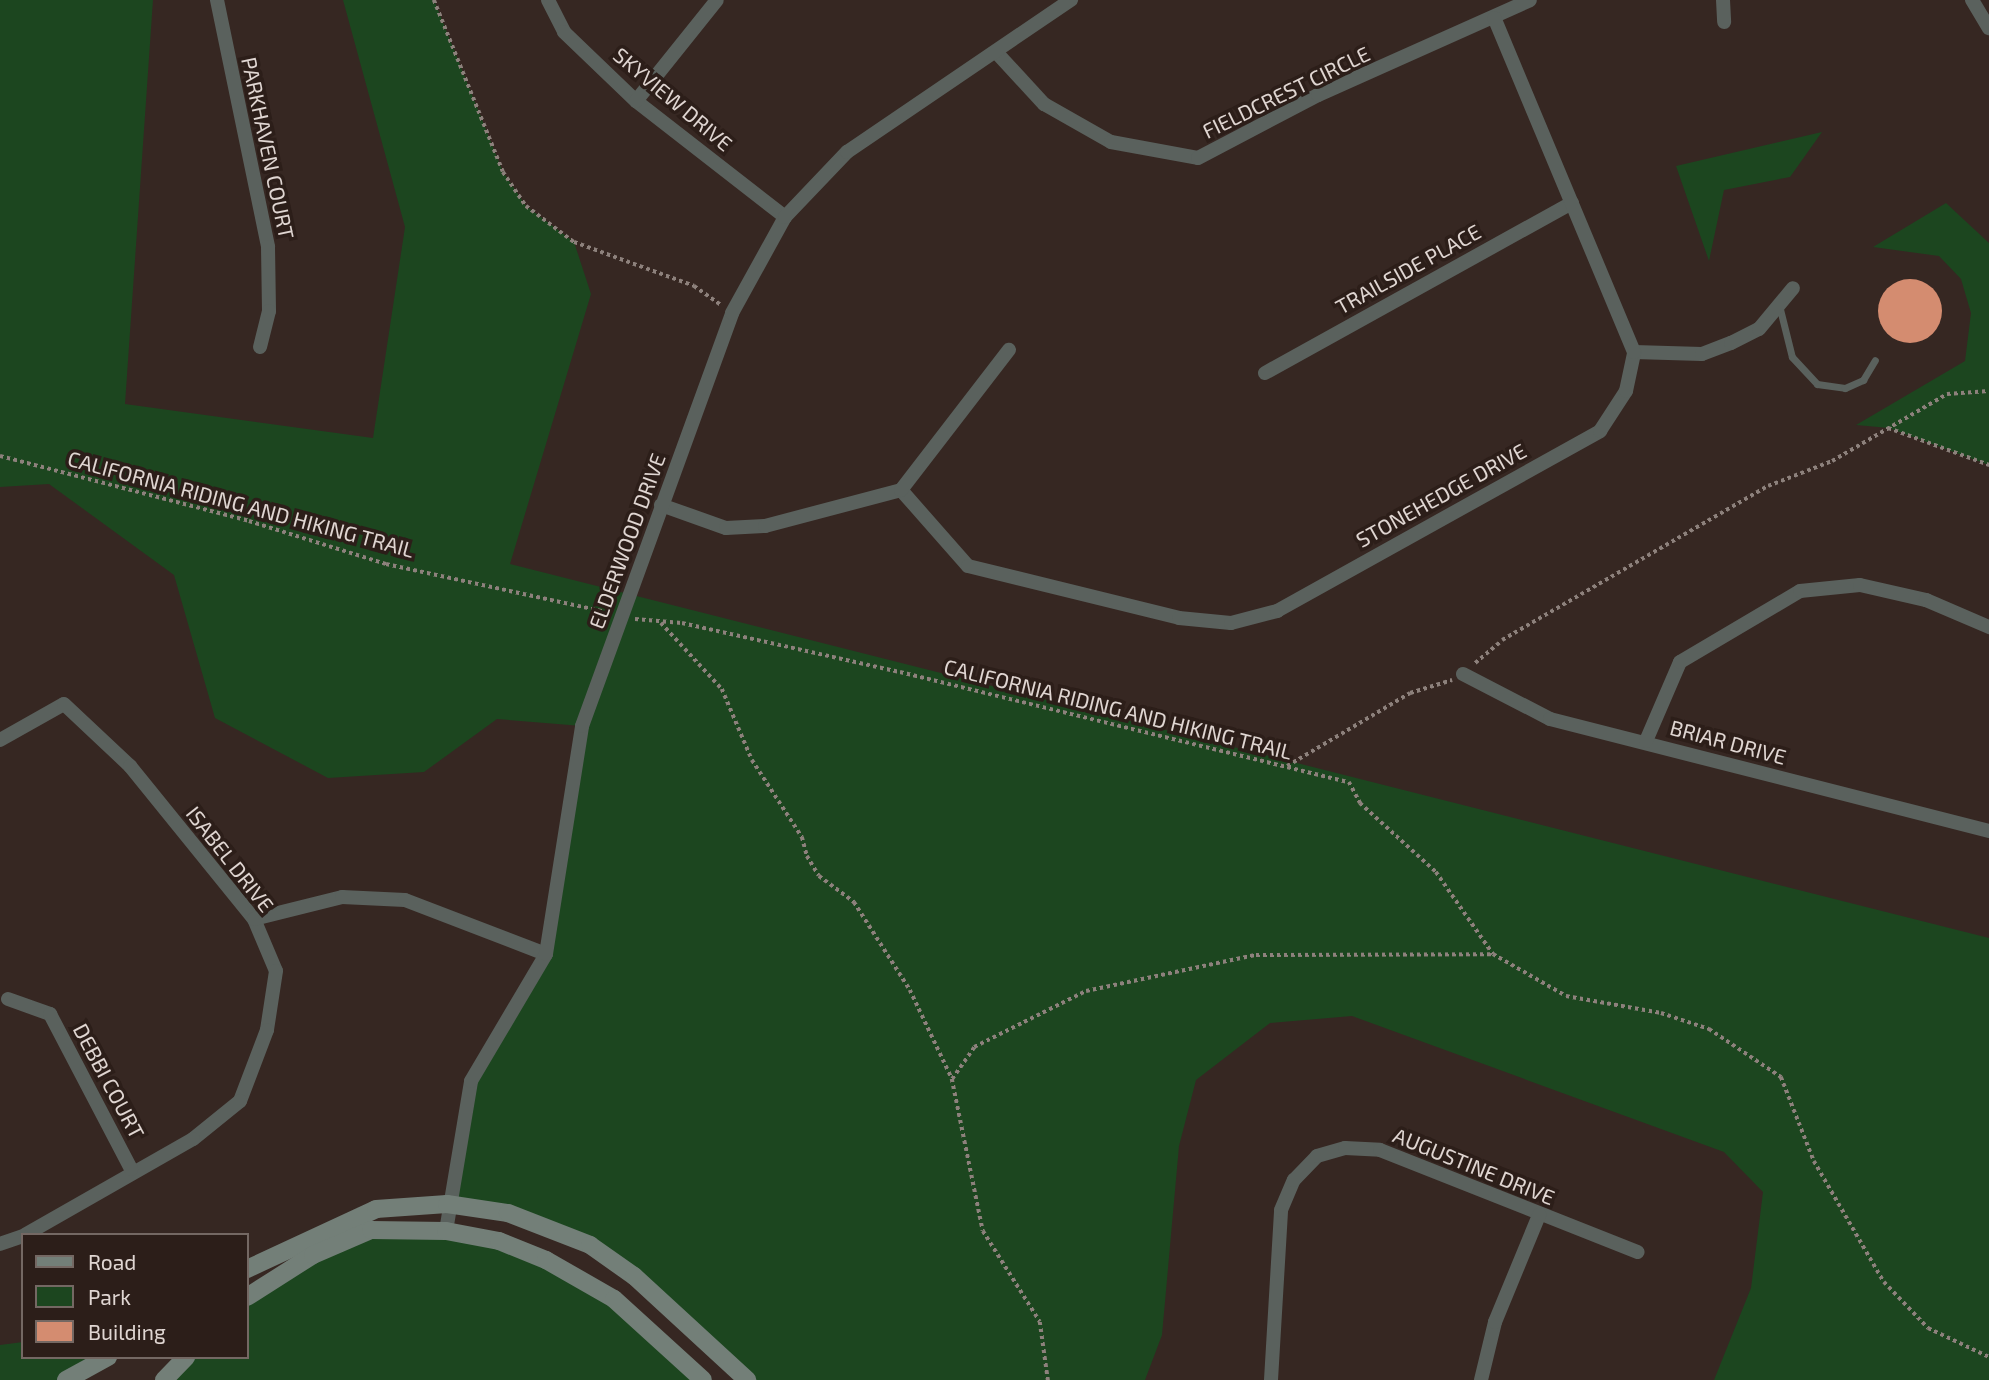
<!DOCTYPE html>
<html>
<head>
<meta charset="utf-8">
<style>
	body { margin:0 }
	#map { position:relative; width:1989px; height:1380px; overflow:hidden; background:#362722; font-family:"Exo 2",sans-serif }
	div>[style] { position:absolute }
	.green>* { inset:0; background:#1c461f }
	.building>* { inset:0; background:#d48c70 }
	.round { border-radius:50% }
	.path>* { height:3.5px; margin-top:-1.75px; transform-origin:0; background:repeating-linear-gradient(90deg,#8d817c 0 3.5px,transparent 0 7px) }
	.lane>* { height:7px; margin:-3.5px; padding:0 3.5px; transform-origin:3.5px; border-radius:3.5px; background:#5a615d }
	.street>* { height:14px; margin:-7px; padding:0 7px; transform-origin:7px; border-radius:7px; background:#5a615d }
	.secondary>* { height:18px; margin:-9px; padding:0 9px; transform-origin:9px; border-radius:9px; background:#737f78 }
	span { translate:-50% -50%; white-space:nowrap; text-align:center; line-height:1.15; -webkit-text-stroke:7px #2c1e19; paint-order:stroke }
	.street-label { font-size:21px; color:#e0d6d2 }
	.legend { position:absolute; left:21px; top:1233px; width:228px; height:126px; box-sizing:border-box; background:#2c1e19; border:2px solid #746863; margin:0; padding:9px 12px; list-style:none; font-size:21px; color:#e0d6d2 }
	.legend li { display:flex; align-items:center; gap:14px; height:35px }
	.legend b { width:35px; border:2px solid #746863 }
</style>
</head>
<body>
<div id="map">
	<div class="green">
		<i style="clip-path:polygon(0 0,153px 0,125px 404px,373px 438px,405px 227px,343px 0,434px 0,503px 172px,526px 206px,574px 242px,591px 294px,510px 564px,1989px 938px,1989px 1380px,1714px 1380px,1751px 1288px,1763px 1192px,1724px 1152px,1352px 1016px,1270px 1023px,1196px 1080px,1179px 1146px,1162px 1335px,1145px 1380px,747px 1380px,590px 1245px,447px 1204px,471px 1081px,546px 954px,582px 726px,497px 719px,424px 772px,328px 778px,215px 718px,174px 575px,49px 484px,0 487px)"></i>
		<i style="clip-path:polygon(1822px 132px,1790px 177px,1724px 190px,1709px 261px,1676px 166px)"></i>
		<i style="clip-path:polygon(1946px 203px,1989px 243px,1989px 465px,1889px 428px,1856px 425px,1965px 361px,1971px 313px,1961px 279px,1939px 256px,1873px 247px)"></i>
		<i style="clip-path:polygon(371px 1230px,499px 1241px,614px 1299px,703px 1380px,164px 1380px,186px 1357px,247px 1357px,247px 1297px)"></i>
		<i style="clip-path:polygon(23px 1342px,23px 1357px,108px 1357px,66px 1380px,0 1380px,0 1345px)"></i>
	</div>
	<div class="building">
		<i class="round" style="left:1878px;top:279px;width:64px;height:64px"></i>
	</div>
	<div class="path">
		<i style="left:434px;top:0;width:185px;rotate:68.1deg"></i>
		<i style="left:503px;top:172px;width:41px;rotate:55.9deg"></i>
		<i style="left:526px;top:206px;width:60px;rotate:36.9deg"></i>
		<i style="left:574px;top:242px;width:128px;rotate:20.1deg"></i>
		<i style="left:694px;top:286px;width:32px;rotate:35deg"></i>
		<i style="left:1888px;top:428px;width:108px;rotate:20.1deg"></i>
		<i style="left:0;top:456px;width:257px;rotate:14.6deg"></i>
		<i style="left:249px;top:521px;width:144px;rotate:17.4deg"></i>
		<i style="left:386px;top:564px;width:226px;rotate:12.3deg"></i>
		<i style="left:635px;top:619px;width:47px;rotate:4.9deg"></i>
		<i style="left:682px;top:623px;width:223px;rotate:12.7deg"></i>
		<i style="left:900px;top:672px;width:462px;rotate:13.8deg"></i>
		<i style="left:1349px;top:782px;width:24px;rotate:62deg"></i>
		<i style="left:1360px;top:803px;width:103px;rotate:42.2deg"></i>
		<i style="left:1436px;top:872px;width:100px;rotate:55.2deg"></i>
		<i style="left:1493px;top:954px;width:84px;rotate:29.9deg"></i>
		<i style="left:1566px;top:996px;width:97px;rotate:10.1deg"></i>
		<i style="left:1661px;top:1013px;width:51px;rotate:18.4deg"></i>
		<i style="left:1709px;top:1029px;width:87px;rotate:33.7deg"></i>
		<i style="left:1781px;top:1077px;width:90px;rotate:68.6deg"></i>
		<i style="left:1814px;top:1161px;width:140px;rotate:60deg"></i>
		<i style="left:1884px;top:1282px;width:64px;rotate:46.3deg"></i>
		<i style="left:1928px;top:1328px;width:68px;rotate:25.4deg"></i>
		<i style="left:661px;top:623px;width:90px;rotate:47.3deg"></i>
		<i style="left:722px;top:689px;width:77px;rotate:67.1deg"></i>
		<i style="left:752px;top:760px;width:92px;rotate:57deg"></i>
		<i style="left:802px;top:837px;width:20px;rotate:75deg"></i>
		<i style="left:807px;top:856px;width:23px;rotate:59deg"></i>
		<i style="left:819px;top:876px;width:44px;rotate:36.6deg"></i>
		<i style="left:854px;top:902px;width:104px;rotate:57.5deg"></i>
		<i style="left:910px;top:990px;width:98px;rotate:64.7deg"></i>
		<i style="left:952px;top:1079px;width:39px;rotate:-55deg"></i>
		<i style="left:974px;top:1047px;width:125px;rotate:-26.6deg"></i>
		<i style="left:1086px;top:991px;width:174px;rotate:-12deg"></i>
		<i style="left:1256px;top:955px;width:237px;rotate:-0.2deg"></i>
		<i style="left:1475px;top:663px;width:35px;rotate:-40deg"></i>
		<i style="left:1502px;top:640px;width:307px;rotate:-30.1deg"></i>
		<i style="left:1768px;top:486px;width:69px;rotate:-21.3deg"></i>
		<i style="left:1832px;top:461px;width:133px;rotate:-30.2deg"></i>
		<i style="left:1947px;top:394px;width:42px;rotate:-4.1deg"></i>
		<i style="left:1287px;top:766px;width:143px;rotate:-30.7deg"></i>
		<i style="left:1410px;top:693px;width:44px;rotate:-17.2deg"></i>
		<i style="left:952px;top:1079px;width:155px;rotate:78.5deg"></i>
		<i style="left:983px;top:1231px;width:107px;rotate:57.9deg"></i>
		<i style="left:1040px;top:1322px;width:59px;rotate:82.1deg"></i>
	</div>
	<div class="lane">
		<i style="left:1780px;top:309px;width:49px;rotate:76deg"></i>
		<i style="left:1792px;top:357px;width:37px;rotate:47deg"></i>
		<i style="left:1817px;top:384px;width:28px;rotate:8deg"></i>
		<i style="left:1845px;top:388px;width:20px;rotate:-24deg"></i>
		<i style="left:1863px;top:380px;width:23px;rotate:-59deg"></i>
	</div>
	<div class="street">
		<i style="left:217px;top:0;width:252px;rotate:78.3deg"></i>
		<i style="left:268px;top:247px;width:64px;rotate:89.1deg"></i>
		<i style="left:269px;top:311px;width:37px;rotate:104deg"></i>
		<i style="left:548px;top:0;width:36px;rotate:63deg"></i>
		<i style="left:564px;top:32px;width:100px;rotate:43.8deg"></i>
		<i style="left:636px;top:101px;width:189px;rotate:37.9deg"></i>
		<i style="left:1723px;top:0;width:22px;rotate:87deg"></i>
		<i style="left:1972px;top:0;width:33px;rotate:59deg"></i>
		<i style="left:996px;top:52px;width:71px;rotate:47.3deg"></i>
		<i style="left:1044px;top:104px;width:77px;rotate:29.6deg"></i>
		<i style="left:1111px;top:142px;width:88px;rotate:10.4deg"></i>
		<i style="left:1198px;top:158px;width:136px;rotate:-27.7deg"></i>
		<i style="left:1318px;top:95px;width:232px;rotate:-24.1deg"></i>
		<i style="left:636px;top:101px;width:129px;rotate:-51.3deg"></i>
		<i style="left:1634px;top:352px;width:68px;rotate:1.7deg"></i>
		<i style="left:1702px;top:354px;width:31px;rotate:-21deg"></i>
		<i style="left:1731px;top:343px;width:31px;rotate:-27deg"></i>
		<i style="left:1759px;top:329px;width:53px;rotate:-50.3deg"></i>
		<i style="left:1265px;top:373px;width:351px;rotate:-29deg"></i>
		<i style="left:901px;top:490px;width:101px;rotate:48.6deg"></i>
		<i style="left:968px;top:566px;width:217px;rotate:13.8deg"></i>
		<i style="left:1179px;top:618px;width:52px;rotate:5.5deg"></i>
		<i style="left:1231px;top:623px;width:48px;rotate:-14.6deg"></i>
		<i style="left:1277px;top:611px;width:370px;rotate:-29.1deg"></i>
		<i style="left:1600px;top:431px;width:48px;rotate:-57deg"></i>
		<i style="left:1626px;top:391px;width:40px;rotate:-78deg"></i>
		<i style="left:1634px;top:352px;width:362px;rotate:-112.7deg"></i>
		<i style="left:661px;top:505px;width:69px;rotate:19.5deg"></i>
		<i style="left:726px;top:528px;width:39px;rotate:-3deg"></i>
		<i style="left:765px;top:526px;width:141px;rotate:-14.8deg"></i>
		<i style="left:901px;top:490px;width:177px;rotate:-52.4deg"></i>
		<i style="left:1463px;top:674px;width:98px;rotate:27.3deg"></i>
		<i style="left:1550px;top:719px;width:453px;rotate:14.3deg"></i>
		<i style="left:0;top:740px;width:73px;rotate:-29.4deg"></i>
		<i style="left:64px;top:704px;width:91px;rotate:43.2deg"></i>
		<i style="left:130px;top:766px;width:197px;rotate:51deg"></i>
		<i style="left:254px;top:919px;width:56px;rotate:67.1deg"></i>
		<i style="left:276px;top:971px;width:60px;rotate:98.7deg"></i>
		<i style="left:267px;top:1030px;width:76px;rotate:110.8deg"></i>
		<i style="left:240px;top:1101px;width:60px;rotate:141deg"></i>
		<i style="left:193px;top:1139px;width:193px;rotate:150.3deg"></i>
		<i style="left:1646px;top:741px;width:86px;rotate:-66.7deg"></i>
		<i style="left:1680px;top:662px;width:139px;rotate:-30.6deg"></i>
		<i style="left:1800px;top:591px;width:60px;rotate:-5.7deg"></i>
		<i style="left:1860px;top:585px;width:68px;rotate:12.8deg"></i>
		<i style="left:1926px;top:600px;width:69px;rotate:23.2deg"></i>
		<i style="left:254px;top:919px;width:91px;rotate:-14deg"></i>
		<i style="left:342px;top:897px;width:63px;rotate:2.7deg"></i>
		<i style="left:405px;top:900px;width:151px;rotate:21deg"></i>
		<i style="left:8px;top:999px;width:45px;rotate:19.7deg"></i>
		<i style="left:50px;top:1014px;width:175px;rotate:62.4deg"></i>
		<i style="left:446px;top:1231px;width:152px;rotate:-80.5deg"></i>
		<i style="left:471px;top:1081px;width:147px;rotate:-59.4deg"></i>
		<i style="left:546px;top:954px;width:231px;rotate:-81deg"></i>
		<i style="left:582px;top:726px;width:439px;rotate:-70deg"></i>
		<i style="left:732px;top:313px;width:110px;rotate:-61.1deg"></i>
		<i style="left:785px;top:217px;width:90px;rotate:-46.4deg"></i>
		<i style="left:847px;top:152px;width:271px;rotate:-34.2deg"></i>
		<i style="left:0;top:1244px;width:24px;rotate:-19deg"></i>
		<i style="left:1271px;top:1380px;width:170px;rotate:-86.6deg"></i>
		<i style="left:1281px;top:1210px;width:33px;rotate:-67deg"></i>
		<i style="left:1294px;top:1180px;width:33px;rotate:-46deg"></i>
		<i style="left:1317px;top:1156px;width:29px;rotate:-16deg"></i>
		<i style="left:1345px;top:1148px;width:35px;rotate:3deg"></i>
		<i style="left:1380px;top:1150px;width:277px;rotate:21.6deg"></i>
		<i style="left:1481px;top:1380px;width:60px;rotate:-76.4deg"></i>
		<i style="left:1495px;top:1322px;width:116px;rotate:-67.6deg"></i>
	</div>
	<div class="secondary">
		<i style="left:247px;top:1269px;width:142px;rotate:-24.9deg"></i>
		<i style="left:376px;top:1209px;width:71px;rotate:-4deg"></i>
		<i style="left:447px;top:1204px;width:62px;rotate:8.4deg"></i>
		<i style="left:508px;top:1213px;width:88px;rotate:21.3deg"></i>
		<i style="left:590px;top:1245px;width:54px;rotate:35.2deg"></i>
		<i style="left:634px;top:1276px;width:154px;rotate:42.6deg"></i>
		<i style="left:247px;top:1297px;width:78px;rotate:-32.5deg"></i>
		<i style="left:313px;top:1255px;width:63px;rotate:-23.3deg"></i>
		<i style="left:371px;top:1230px;width:75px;rotate:0.8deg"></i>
		<i style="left:446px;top:1231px;width:54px;rotate:10.7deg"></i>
		<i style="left:499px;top:1241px;width:51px;rotate:22deg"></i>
		<i style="left:546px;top:1260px;width:78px;rotate:29.8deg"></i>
		<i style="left:614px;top:1299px;width:120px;rotate:42.3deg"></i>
		<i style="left:66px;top:1380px;width:48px;rotate:-28.7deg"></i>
		<i style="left:164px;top:1380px;width:32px;rotate:-46deg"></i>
	</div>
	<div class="street-label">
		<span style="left:1286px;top:92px;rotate:-26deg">FIELDCREST CIRCLE</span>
		<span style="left:673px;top:99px;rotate:40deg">SKYVIEW DRIVE</span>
		<span style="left:268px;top:148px;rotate:78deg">PARKHAVEN COURT</span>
		<span style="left:1408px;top:269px;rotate:-29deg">TRAILSIDE PLACE</span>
		<span style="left:1441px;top:495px;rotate:-29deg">STONEHEDGE DRIVE</span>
		<span style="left:241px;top:504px;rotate:15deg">CALIFORNIA RIDING AND HIKING TRAIL</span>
		<span style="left:627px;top:541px;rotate:-70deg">ELDERWOOD DRIVE</span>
		<span style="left:1118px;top:709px;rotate:14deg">CALIFORNIA RIDING AND HIKING TRAIL</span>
		<span style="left:1728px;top:742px;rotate:15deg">BRIAR DRIVE</span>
		<span style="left:230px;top:859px;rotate:52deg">ISABEL DRIVE</span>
		<span style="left:109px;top:1081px;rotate:62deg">DEBBI COURT</span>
		<span style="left:1474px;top:1166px;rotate:22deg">AUGUSTINE DRIVE</span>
	</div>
	<ul class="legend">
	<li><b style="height:9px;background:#737f78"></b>Road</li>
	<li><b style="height:19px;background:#1c461f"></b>Park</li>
	<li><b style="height:19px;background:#d48c70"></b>Building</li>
	</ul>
</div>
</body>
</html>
